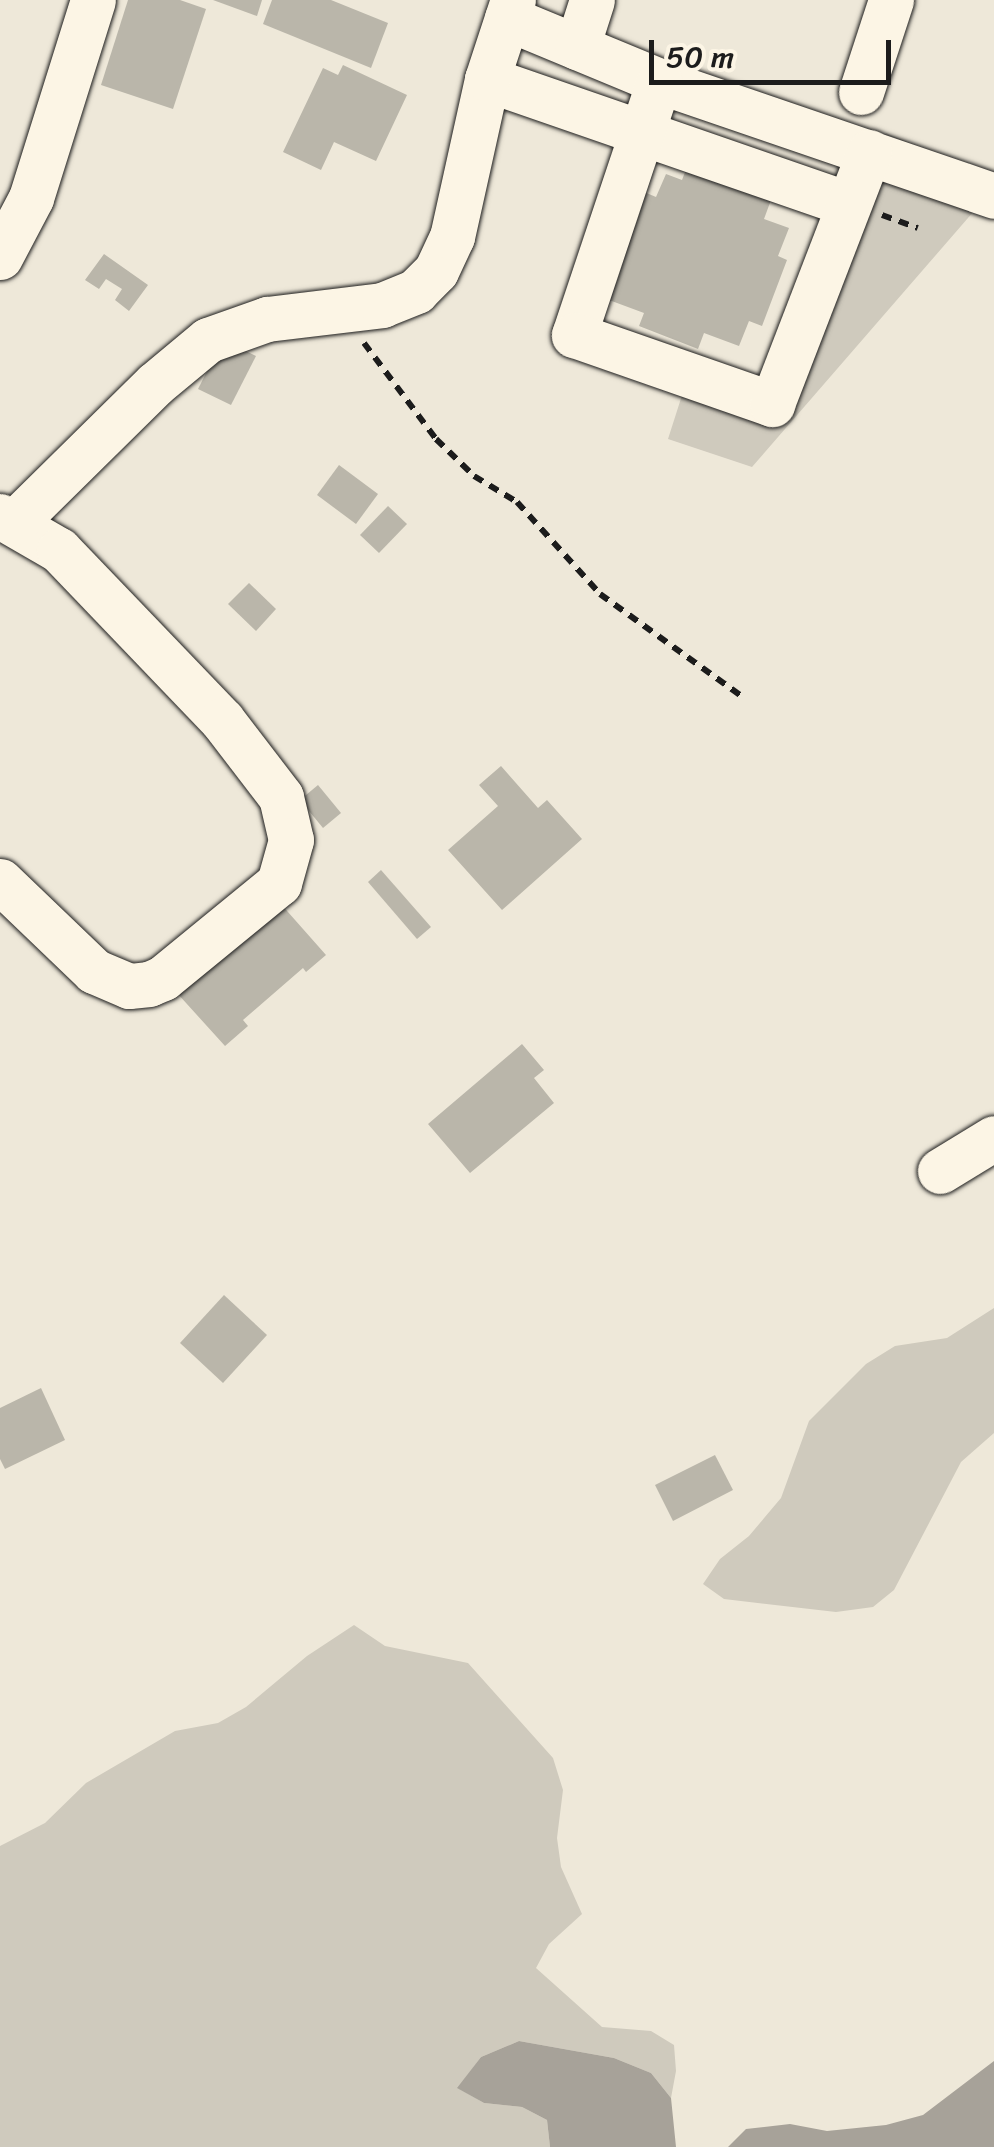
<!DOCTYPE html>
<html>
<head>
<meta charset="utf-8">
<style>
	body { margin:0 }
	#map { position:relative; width:994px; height:2147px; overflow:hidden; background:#eee8d9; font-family:Sriracha,sans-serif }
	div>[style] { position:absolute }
	.green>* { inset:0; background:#cfcabd }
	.water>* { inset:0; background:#a7a299 }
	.building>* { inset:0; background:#bab6aa }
	.path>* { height:6px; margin-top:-3px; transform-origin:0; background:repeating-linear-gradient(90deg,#1c1c1c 0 10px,transparent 0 18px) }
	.roads { filter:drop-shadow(0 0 2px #1c1c1c) drop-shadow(0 0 2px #1c1c1c) }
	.minor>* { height:45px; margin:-22.5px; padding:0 22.5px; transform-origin:22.5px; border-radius:22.5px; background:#fcf5e5 }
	span { translate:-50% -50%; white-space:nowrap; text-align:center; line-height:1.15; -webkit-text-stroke:10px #fcf5e5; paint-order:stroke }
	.scale { position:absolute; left:649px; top:40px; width:242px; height:45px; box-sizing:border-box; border:5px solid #1c1c1c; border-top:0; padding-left:12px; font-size:30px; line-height:35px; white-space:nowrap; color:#1c1c1c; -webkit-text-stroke:8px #fcf5e5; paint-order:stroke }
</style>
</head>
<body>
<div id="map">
	<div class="green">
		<i style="clip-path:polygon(886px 133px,994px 179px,994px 188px,752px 467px,668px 439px,684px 389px,792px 402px)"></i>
		<i style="clip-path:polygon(994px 1308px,994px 1433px,961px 1462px,894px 1590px,873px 1607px,836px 1612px,724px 1599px,703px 1584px,720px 1559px,749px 1536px,781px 1498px,809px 1421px,866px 1364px,895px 1346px,947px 1338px)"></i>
		<i style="clip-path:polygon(354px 1625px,385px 1646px,468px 1663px,553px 1758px,563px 1790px,557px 1838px,561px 1867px,582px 1914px,549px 1944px,536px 1968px,602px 2027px,651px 2031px,674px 2045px,676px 2071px,671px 2098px,651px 2073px,614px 2058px,519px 2041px,481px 2057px,458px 2088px,484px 2103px,522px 2107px,547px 2120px,550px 2147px,0 2147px,0 1846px,45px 1823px,86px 1783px,175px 1731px,218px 1723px,246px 1707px,307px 1656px)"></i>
	</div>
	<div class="water">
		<i style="clip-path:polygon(519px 2041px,614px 2058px,651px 2073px,671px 2098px,676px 2147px,550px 2147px,547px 2120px,522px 2107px,484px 2103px,457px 2088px,481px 2057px)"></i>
		<i style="clip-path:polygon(994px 2061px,994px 2147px,728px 2147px,746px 2129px,790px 2124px,827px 2131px,886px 2125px,923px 2115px)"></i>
	</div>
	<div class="building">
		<i style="clip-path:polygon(128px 0,180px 0,206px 9px,173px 109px,101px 85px)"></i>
		<i style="clip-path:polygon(213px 0,262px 0,257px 16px)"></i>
		<i style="clip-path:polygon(272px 0,331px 0,388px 23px,371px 68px,263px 24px)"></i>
		<i style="clip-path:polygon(343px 65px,407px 95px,376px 161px,334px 142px,321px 170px,283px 152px,323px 68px,338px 75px)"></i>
		<i style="clip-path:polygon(687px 167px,771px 200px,764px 219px,789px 228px,778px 256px,787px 260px,762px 326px,749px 321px,739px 346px,704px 333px,698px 349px,639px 326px,644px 313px,609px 300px,618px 274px,606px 269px,637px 189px,656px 197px,666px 174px,682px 180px)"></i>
		<i style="clip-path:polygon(104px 254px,148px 285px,129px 311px,115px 300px,122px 289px,106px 279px,99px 289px,85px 280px)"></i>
		<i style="clip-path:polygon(223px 340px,256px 356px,231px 405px,198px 389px)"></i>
		<i style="clip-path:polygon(339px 465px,378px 494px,356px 524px,317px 495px)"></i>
		<i style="clip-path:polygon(388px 506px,407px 524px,379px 553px,360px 535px)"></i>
		<i style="clip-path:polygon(249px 583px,276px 609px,256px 631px,228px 604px)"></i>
		<i style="clip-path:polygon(501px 766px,538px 808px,547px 800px,582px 839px,502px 910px,448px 850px,498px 806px,479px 785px)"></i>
		<i style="clip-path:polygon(318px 785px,341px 813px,323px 828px,300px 800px)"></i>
		<i style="clip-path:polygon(381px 870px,431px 927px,417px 939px,368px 882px)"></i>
		<i style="clip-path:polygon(280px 903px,326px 955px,306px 972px,303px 968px,243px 1020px,248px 1026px,225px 1046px,177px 993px)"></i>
		<i style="clip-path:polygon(522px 1044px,544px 1070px,534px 1078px,554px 1103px,470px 1173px,428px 1124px)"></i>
		<i style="clip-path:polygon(224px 1295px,267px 1335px,223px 1383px,180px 1343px)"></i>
		<i style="clip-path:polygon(41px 1388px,65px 1440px,5px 1469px,0 1459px,0 1408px)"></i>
		<i style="clip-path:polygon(715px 1455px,733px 1490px,673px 1521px,655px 1485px)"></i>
	</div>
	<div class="path">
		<i style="left:882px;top:215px;width:38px;rotate:20deg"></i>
		<i style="left:364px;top:343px;width:120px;rotate:53.1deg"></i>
		<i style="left:436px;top:439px;width:53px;rotate:44.2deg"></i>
		<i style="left:474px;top:476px;width:50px;rotate:31.2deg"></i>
		<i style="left:517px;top:502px;width:124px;rotate:47.9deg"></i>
		<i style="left:600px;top:594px;width:173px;rotate:35.8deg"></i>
	</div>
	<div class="roads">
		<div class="minor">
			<i style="left:507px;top:18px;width:165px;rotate:22.5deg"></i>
			<i style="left:659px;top:81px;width:354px;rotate:18.9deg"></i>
			<i style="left:577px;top:47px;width:49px;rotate:-72.3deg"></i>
			<i style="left:487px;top:79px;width:382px;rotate:19.1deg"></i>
			<i style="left:659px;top:81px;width:268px;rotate:108.5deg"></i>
			<i style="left:574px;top:335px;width:210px;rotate:19.2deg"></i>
			<i style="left:772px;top:404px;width:270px;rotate:-68.9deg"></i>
			<i style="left:861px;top:92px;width:97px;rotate:-71.9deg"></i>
			<i style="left:0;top:257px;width:67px;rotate:-62.3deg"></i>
			<i style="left:31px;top:198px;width:207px;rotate:-72.6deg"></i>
			<i style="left:0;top:516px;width:68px;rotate:30deg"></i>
			<i style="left:59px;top:550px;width:236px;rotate:46.2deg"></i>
			<i style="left:222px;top:720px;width:97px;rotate:52.5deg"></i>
			<i style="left:281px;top:797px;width:44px;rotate:76.9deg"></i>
			<i style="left:291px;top:840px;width:45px;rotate:105.6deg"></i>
			<i style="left:279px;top:883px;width:150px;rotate:140.7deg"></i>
			<i style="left:163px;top:978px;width:15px;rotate:157deg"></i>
			<i style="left:149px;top:984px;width:20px;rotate:174deg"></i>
			<i style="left:129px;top:986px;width:38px;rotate:-157deg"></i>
			<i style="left:94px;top:971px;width:130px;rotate:-136.2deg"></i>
			<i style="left:14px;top:523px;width:198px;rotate:-44.6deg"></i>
			<i style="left:155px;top:384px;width:69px;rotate:-39.7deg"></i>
			<i style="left:208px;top:340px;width:63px;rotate:-19.6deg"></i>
			<i style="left:267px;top:319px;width:116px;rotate:-6.9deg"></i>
			<i style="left:382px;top:305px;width:37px;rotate:-22deg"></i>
			<i style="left:416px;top:291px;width:28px;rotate:-45deg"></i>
			<i style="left:436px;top:271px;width:38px;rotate:-65deg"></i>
			<i style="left:452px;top:237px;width:162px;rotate:-77.5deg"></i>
			<i style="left:487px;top:79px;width:83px;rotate:-71.8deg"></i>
			<i style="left:940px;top:1171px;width:63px;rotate:-31.4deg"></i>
		</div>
	</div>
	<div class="scale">50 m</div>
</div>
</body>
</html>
